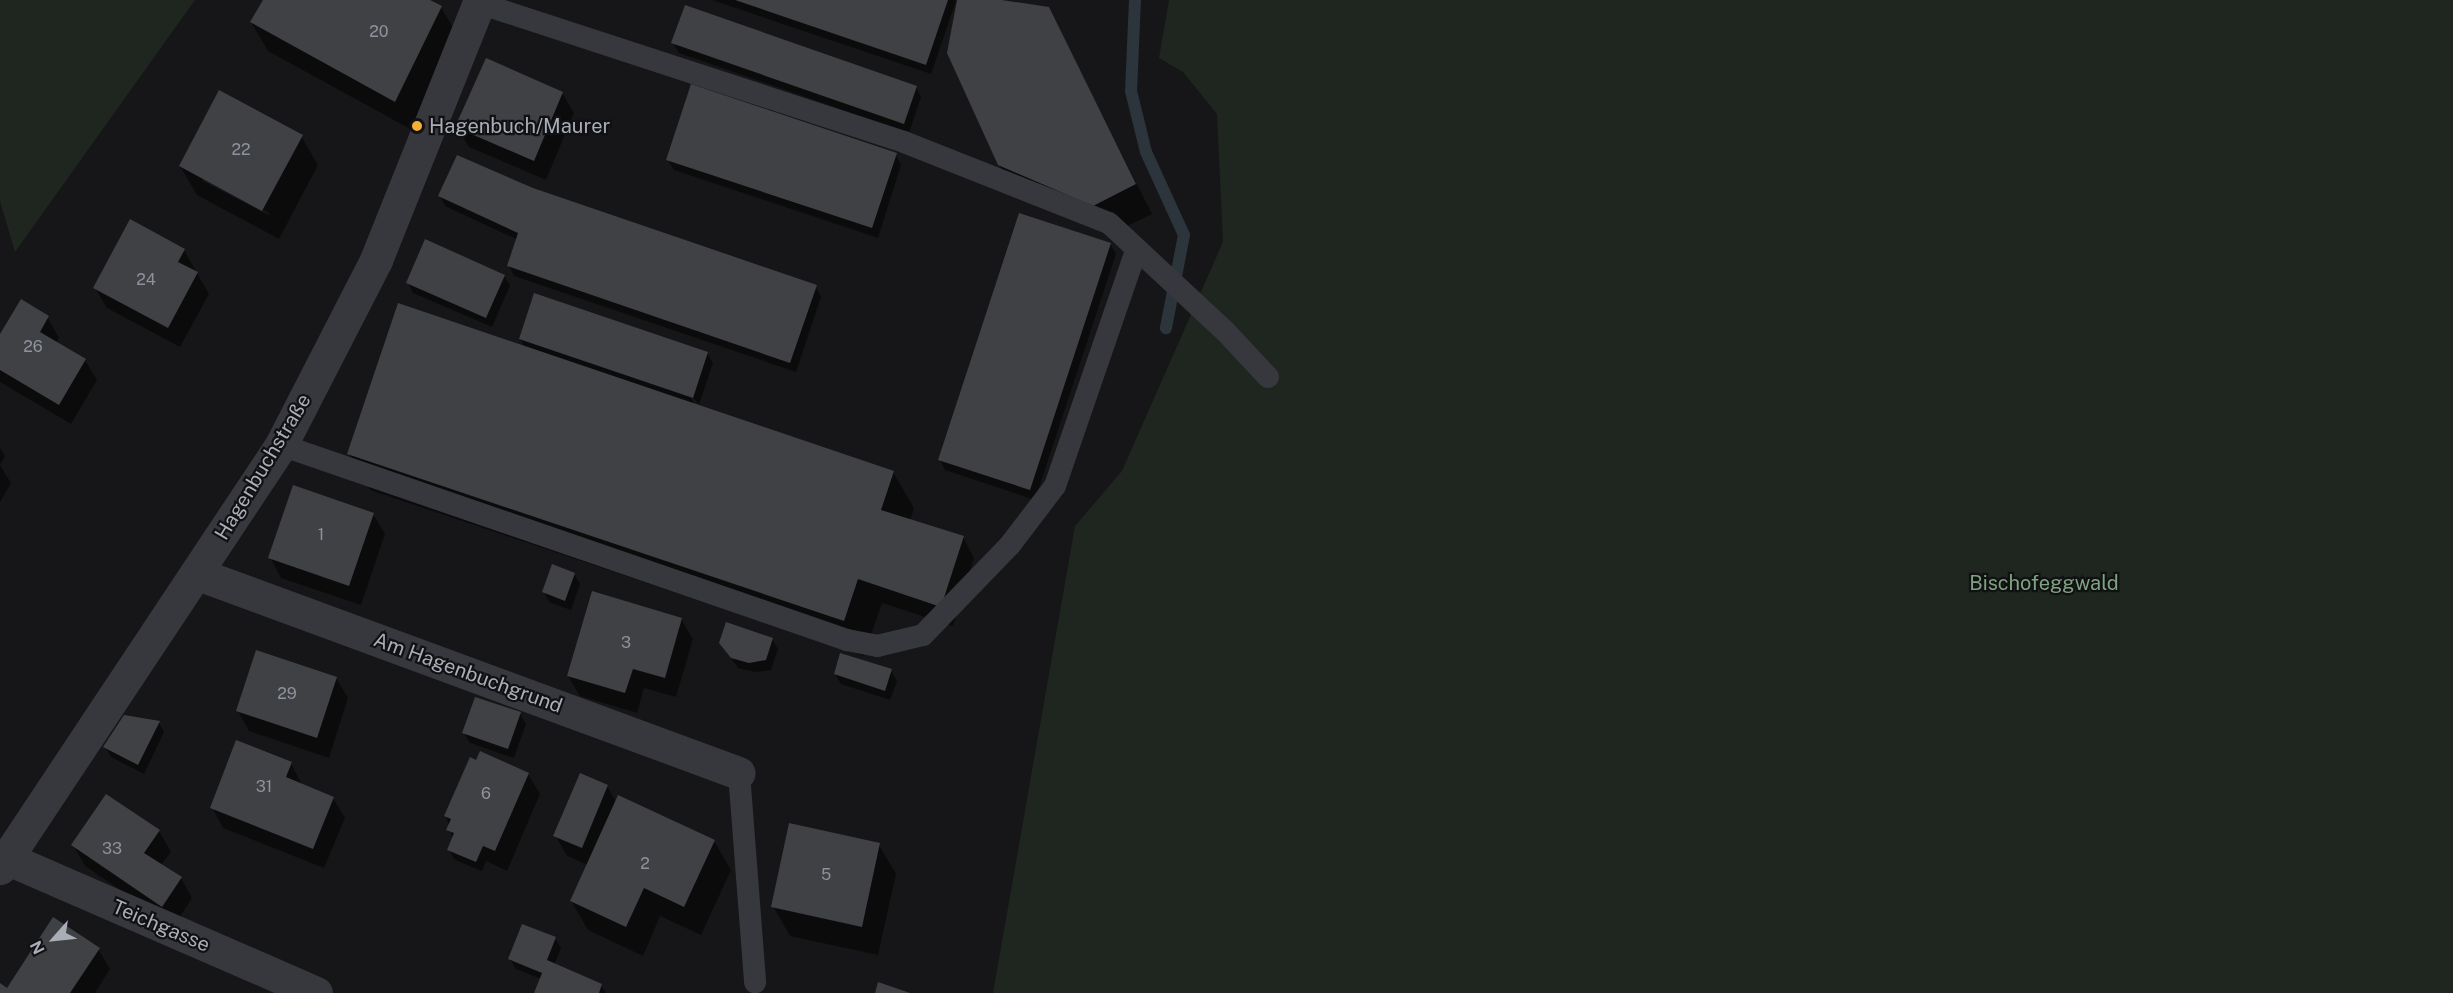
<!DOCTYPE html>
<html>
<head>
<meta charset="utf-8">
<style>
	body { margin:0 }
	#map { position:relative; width:2453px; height:993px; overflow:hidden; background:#161618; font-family:"Public Sans",sans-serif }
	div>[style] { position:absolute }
	.green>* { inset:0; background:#1e261f }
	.shadow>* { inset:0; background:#0007 }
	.stream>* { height:12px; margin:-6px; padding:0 6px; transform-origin:6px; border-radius:6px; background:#2c353c }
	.building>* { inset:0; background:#404145 }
	.service>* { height:22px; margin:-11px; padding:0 11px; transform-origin:11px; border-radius:11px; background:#37383d }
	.minor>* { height:33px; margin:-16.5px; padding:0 16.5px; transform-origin:16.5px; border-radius:16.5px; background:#37383d }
	.dots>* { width:16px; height:16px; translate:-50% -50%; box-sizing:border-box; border:3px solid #111113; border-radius:50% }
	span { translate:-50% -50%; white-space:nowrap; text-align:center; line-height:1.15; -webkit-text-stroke:4.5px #111113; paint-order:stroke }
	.number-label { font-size:16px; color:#8e929b }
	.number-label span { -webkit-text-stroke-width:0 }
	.poi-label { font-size:20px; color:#a8adb8 }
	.left { translate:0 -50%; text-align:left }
	.street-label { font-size:20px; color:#a8adb8 }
	.park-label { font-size:20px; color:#7fa381 }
	.north { position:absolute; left:24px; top:909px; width:60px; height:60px; -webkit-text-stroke:4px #111113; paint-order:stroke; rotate:243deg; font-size:16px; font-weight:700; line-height:24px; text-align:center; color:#a8adb8 }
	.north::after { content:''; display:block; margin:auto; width:21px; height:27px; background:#a8adb8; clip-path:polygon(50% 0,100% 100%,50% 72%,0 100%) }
</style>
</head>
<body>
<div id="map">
	<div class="green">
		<i style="clip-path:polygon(0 0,195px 0,15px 252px,0 201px)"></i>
		<i style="clip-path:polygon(1169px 0,2453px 0,2453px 993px,993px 993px,1075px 526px,1122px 471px,1223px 242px,1217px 114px,1183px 72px,1159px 58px)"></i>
	</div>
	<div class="shadow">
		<i style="clip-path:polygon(265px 0,427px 0,441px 7px,458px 36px,412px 130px,268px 51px,251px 22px)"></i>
		<i style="clip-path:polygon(712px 0,955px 0,956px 1px,931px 74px)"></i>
		<i style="clip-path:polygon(967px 0,1001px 0,1048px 8px,1152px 214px,1111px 234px,1016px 194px,999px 164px)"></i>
		<i style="clip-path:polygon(673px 43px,916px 87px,921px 97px,909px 133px,679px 53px)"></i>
		<i style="clip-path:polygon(562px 93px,574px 113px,546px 180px,469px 147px,457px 127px)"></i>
		<i style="clip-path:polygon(evenodd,301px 136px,318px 165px,279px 239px,197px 195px,180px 166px,301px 136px,203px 177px,269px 213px,268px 215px,203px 181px,203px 177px)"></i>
		<i style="clip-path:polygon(896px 155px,901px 165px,878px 238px,674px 170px,668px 160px)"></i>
		<i style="clip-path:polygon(533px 190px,816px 287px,821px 297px,796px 372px,514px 276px,509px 266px,518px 240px,445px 206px,440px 196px)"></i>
		<i style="clip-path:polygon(1110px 244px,1116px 254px,1035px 500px,945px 470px,940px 460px)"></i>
		<i style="clip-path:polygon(184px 250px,209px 294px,180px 347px,107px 308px,95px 288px)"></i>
		<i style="clip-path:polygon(504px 276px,510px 286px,492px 327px,413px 293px,408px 283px)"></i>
		<i style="clip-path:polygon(48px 318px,59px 338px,56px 343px,85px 360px,97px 380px,71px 424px,0 382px,0 337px)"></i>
		<i style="clip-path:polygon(520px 339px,707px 353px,713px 363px,699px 405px,688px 392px,696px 406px,893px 472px,914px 508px,910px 521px,963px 537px,974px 558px,953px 626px,882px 603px,864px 656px,370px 490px,349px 453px,525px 348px)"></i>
		<i style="clip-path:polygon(0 448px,5px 456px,0 465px,11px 483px,0 502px)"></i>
		<i style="clip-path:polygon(373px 514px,385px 534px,361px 605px,281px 578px,270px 557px)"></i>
		<i style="clip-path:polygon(574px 574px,580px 584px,571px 610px,549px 602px,544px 592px)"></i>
		<i style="clip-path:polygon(681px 619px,693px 639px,676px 697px,644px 688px,637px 713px,580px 696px,568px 676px)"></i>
		<i style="clip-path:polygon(772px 639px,778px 649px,771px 670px,755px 672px,738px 668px,720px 643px)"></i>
		<i style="clip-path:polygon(891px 671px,897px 681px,890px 700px,841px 684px,835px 674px)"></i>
		<i style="clip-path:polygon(336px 678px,348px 698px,329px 758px,249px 731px,238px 711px)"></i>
		<i style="clip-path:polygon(520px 714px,526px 724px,514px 758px,470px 743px,464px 733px)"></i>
		<i style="clip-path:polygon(159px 723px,164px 732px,144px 774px,111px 757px,105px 747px)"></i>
		<i style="clip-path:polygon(291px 763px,302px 785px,333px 798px,345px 818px,324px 868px,223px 828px,212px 807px)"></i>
		<i style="clip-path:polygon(528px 774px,540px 794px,507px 871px,486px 861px,482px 871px,455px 860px,449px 850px,453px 839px,446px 816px)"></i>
		<i style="clip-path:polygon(607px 786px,616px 802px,714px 841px,731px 870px,701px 935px,660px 916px,643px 956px,588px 930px,571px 901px,588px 865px,567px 856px,555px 835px)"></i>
		<i style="clip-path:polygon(159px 831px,171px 852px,161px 865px,181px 878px,192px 898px,174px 926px,85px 866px,73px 845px)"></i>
		<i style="clip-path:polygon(879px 845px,896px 874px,878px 955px,790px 936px,773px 906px)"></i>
		<i style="clip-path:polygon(555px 938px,561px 948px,554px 965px,601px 985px,606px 993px,535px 993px,541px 979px,516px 969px,510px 959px)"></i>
		<i style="clip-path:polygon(98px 949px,110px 969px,95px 993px,0 993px,0 985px,8px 990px)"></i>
	</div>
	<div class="stream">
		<i style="left:1135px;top:0;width:91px;rotate:92.5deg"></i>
		<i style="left:1131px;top:91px;width:63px;rotate:76.2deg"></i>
		<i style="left:1146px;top:152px;width:91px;rotate:65.4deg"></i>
		<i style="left:1184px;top:235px;width:95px;rotate:101deg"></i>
	</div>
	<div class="building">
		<i style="clip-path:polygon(263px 0,430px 0,442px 6px,395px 102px,250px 22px)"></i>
		<i style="clip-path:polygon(735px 0,948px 0,926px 65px)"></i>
		<i style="clip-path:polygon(957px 0,1002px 0,1049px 7px,1136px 184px,1093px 206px,998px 165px,947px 53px)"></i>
		<i style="clip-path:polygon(685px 5px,917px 86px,904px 124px,671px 43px)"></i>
		<i style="clip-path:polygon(486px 58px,563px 92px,534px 161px,455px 127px)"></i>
		<i style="clip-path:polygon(691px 84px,897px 153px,872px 228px,666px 160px)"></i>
		<i style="clip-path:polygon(219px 90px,303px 135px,262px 211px,179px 166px)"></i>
		<i style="clip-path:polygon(457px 155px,533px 188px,817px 285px,790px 363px,507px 266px,518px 233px,438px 196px)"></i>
		<i style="clip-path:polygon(1019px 213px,1111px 243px,1030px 490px,938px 460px)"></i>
		<i style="clip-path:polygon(130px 219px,185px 249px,178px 262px,198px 272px,168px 328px,93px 288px)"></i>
		<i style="clip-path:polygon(425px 239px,505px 275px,486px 318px,406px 283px)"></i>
		<i style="clip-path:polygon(534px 293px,708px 352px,693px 398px,519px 339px)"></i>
		<i style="clip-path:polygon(21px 299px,49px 316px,40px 332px,86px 359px,59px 405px,0 370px,0 334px)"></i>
		<i style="clip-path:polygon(398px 303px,894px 471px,881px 510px,964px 536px,941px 607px,858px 579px,844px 621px,347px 454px)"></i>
		<i style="clip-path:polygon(293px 485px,374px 513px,349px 586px,268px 558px)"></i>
		<i style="clip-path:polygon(552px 564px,575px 573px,565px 601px,542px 592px)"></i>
		<i style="clip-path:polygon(592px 591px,682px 618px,665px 678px,633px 669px,625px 693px,567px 676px)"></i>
		<i style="clip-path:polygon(726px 622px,773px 638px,766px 660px,749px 663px,731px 658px,719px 643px)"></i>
		<i style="clip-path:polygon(256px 650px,337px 677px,317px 738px,236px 711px)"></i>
		<i style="clip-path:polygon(840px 653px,892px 669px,885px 691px,834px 674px)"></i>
		<i style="clip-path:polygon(475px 697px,521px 712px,508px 749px,462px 733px)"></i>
		<i style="clip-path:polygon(124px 715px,160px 721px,138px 765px,103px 747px)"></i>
		<i style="clip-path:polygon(236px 740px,292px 762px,286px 777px,334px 797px,313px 849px,210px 808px)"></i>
		<i style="clip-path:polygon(480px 751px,529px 773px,495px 851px,483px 846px,476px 862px,447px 850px,454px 833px,446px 830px,451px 819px,444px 816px,470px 757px,476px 760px)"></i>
		<i style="clip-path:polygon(580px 773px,608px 785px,582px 848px,553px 836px)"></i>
		<i style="clip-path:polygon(106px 794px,160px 830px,144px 853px,182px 877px,162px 907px,71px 845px)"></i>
		<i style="clip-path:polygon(618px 795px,715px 840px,684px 907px,644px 888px,626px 927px,570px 901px)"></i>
		<i style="clip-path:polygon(789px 823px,880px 843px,862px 927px,771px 907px)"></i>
		<i style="clip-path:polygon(53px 917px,100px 948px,70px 993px,0 993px,0 983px,7px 988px)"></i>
		<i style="clip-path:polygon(522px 924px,556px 937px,547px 960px,602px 984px,599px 993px,534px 993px,542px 973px,508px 959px)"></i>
		<i style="clip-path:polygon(878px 982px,910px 993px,875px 993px)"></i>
	</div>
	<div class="service">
		<i style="left:479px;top:3px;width:447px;rotate:18.1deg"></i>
		<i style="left:904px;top:142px;width:220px;rotate:21.6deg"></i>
		<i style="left:1109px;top:223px;width:158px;rotate:43deg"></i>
		<i style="left:1225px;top:331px;width:63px;rotate:46.9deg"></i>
		<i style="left:281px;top:445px;width:599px;rotate:19.01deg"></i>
		<i style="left:847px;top:640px;width:31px;rotate:11deg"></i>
		<i style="left:877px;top:646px;width:47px;rotate:-13.4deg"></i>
		<i style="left:923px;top:635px;width:125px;rotate:-46deg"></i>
		<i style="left:1010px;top:545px;width:74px;rotate:-52.7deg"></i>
		<i style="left:1055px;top:486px;width:249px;rotate:-71deg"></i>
		<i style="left:739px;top:773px;width:210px;rotate:85.6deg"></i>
	</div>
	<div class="minor">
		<i style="left:198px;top:574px;width:576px;rotate:20.2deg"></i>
		<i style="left:6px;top:858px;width:338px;rotate:23.5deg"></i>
		<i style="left:0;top:868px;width:508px;rotate:-56.4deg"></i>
		<i style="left:281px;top:445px;width:208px;rotate:-62.8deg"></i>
		<i style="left:376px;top:260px;width:280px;rotate:-68.2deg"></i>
	</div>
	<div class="dots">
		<i style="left:417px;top:126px;background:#f2b134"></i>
	</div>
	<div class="number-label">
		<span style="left:379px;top:32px">20</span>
		<span style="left:241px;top:150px">22</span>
		<span style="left:146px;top:280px">24</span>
		<span style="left:33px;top:347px">26</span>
		<span style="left:321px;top:535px">1</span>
		<span style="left:626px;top:643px">3</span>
		<span style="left:287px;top:694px">29</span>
		<span style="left:264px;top:787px">31</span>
		<span style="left:486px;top:794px">6</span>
		<span style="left:112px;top:849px">33</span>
		<span style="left:645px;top:864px">2</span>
		<span style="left:826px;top:875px">5</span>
	</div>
	<div class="poi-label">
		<span class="left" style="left:429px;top:126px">Hagenbuch/Maurer</span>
	</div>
	<div class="street-label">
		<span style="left:263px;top:467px;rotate:-59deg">Hagenbuchstraße</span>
		<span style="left:468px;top:673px;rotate:20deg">Am Hagenbuchgrund</span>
		<span style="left:161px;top:926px;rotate:23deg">Teichgasse</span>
	</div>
	<div class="park-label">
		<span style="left:2044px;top:583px">Bischofeggwald</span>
	</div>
	<div class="north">N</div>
</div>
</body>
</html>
